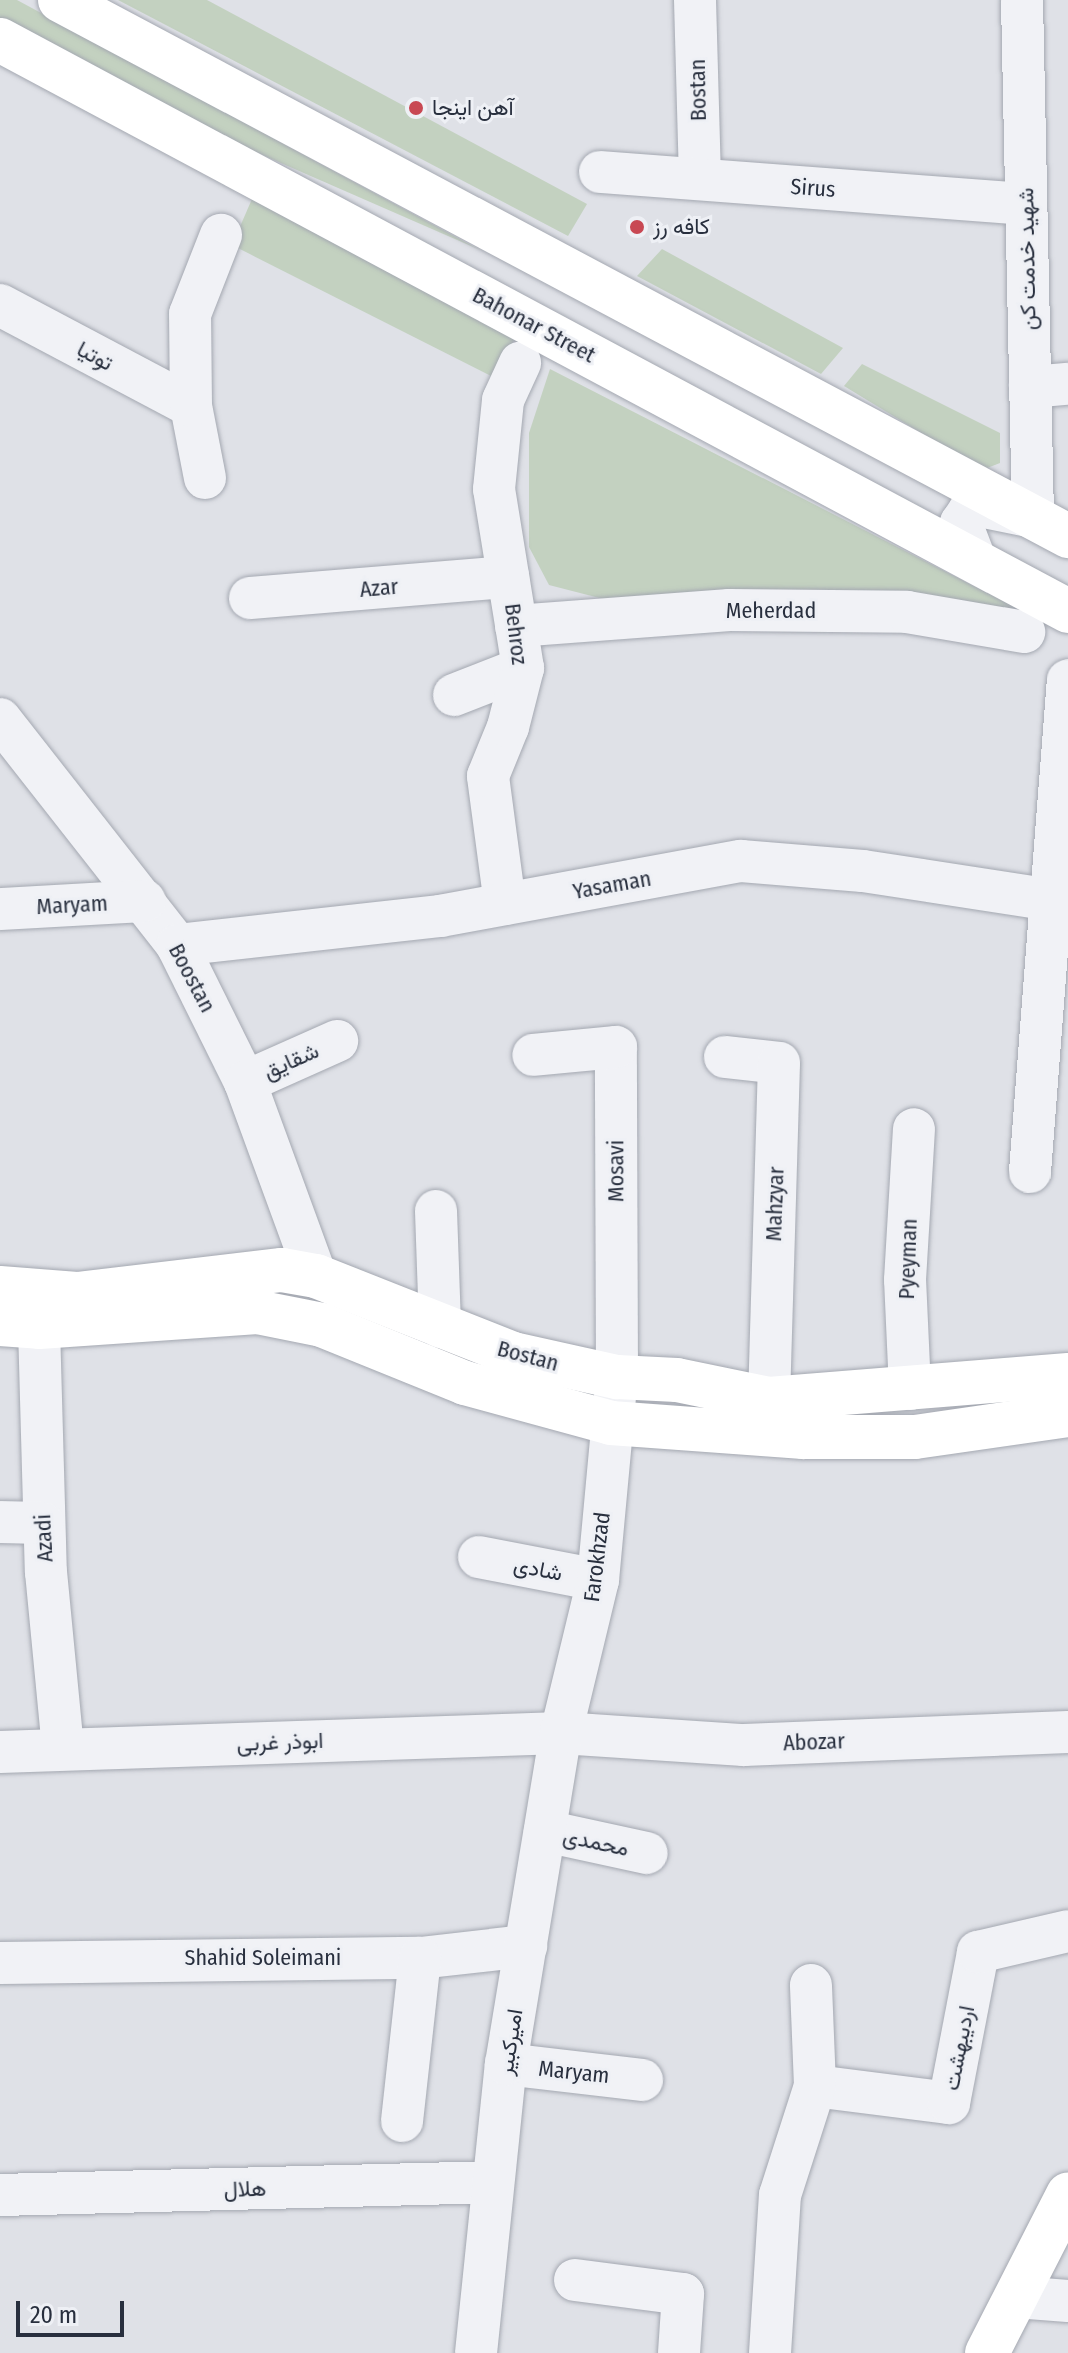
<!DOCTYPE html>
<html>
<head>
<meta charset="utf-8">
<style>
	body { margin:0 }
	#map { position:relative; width:1068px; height:2353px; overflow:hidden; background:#dfe1e7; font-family:"Fira Sans Condensed",Vazirmatn,sans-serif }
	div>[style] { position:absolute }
	.green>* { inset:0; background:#c3d1c0 }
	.roads { filter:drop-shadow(0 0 2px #a4a8b1) drop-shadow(0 0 2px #a4a8b1) }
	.street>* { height:42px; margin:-21px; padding:0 21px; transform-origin:21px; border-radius:21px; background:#f1f2f6 }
	.secondary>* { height:44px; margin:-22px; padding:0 22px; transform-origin:22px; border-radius:22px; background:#fff }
	.primary>* { height:44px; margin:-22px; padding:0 22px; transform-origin:22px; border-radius:22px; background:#fff }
	.dots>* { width:22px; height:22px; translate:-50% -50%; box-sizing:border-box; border:4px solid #eef0f5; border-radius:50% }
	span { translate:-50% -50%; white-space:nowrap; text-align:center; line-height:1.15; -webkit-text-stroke:6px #eef0f5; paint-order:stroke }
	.street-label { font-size:22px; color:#282f3e }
	.poi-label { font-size:22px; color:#282f3e }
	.left { translate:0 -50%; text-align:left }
	.scale { position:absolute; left:16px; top:2301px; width:108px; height:36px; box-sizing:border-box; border:4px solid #282f3e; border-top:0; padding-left:10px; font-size:24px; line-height:28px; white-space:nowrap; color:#282f3e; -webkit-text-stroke:6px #eef0f5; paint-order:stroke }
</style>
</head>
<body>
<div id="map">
	<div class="green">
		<i style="clip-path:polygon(0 0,17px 0,480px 250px,196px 126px,0 20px)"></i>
		<i style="clip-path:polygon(118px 0,207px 0,587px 204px,568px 236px)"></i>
		<i style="clip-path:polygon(252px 199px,516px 336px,495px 378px,232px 245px)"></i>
		<i style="clip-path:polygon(662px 249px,843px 348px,821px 374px,637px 276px)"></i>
		<i style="clip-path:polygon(862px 364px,1000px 433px,1000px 463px,982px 470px,844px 386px)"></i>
		<i style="clip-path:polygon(550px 369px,1038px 619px,611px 601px,549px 585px,529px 547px,529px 433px)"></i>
	</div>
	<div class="roads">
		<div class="street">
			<i style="left:695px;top:0;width:179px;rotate:88.4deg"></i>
			<i style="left:600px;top:172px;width:427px;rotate:4.3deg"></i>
			<i style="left:0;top:305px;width:216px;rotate:27.9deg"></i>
			<i style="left:1030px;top:387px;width:38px;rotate:-5deg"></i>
			<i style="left:205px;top:478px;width:73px;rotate:-101deg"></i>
			<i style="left:191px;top:406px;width:92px;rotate:-90.6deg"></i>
			<i style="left:190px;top:314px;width:85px;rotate:-68.6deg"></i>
			<i style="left:976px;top:562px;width:42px;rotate:-111deg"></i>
			<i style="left:961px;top:523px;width:14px;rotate:-56deg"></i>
			<i style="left:969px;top:511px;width:16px;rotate:-15deg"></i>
			<i style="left:984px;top:507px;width:50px;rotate:11.5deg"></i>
			<i style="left:1033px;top:517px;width:517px;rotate:-91.22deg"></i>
			<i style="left:250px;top:598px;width:259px;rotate:-4.7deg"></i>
			<i style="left:516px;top:626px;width:214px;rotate:-4.3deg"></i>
			<i style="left:729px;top:610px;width:178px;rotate:0.6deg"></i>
			<i style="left:907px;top:612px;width:119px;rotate:9.7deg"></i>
			<i style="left:454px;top:695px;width:74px;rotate:-21.4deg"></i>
			<i style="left:0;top:719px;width:287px;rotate:51.9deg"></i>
			<i style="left:177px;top:945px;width:153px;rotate:63.6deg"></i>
			<i style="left:245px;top:1082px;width:207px;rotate:69.9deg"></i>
			<i style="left:505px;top:904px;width:129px;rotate:-97.6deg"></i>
			<i style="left:488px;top:776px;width:53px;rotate:-67.8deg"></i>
			<i style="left:508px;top:727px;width:61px;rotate:-75.7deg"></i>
			<i style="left:523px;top:668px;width:181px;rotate:-99.2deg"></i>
			<i style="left:494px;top:489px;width:89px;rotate:-84.2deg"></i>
			<i style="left:503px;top:400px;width:41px;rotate:-65.3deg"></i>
			<i style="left:0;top:909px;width:145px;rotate:-3.2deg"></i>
			<i style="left:177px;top:945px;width:265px;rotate:-6.3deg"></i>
			<i style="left:440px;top:916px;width:306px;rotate:-10.4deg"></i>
			<i style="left:741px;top:861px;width:122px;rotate:4.7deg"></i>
			<i style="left:863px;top:871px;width:186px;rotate:8.7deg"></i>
			<i style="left:725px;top:1057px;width:54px;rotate:6.3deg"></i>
			<i style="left:779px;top:1063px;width:336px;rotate:91.7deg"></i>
			<i style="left:245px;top:1082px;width:101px;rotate:-24deg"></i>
			<i style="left:1030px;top:1172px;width:493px;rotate:-85.6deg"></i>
			<i style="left:436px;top:1211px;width:116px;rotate:88deg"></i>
			<i style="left:39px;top:1327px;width:245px;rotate:88.4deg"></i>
			<i style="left:46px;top:1572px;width:178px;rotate:84.5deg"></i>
			<i style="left:910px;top:1389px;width:109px;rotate:-92.6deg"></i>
			<i style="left:905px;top:1280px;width:151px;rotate:-86.6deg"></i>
			<i style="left:0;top:1522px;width:43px;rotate:1.3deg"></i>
			<i style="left:479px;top:1557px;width:121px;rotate:10.9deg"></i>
			<i style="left:0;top:1752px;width:561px;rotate:-1.94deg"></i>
			<i style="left:561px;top:1733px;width:183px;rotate:3.8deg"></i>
			<i style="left:744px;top:1745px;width:324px;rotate:-2.3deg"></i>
			<i style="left:545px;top:1831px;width:104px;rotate:12.2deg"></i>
			<i style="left:0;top:1963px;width:420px;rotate:-0.7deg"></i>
			<i style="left:420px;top:1958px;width:107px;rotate:-6.5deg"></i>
			<i style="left:506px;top:2064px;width:137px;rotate:6.7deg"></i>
			<i style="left:815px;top:2086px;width:135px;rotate:7.2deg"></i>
			<i style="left:949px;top:2103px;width:154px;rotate:-79.1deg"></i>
			<i style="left:978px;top:1952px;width:92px;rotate:-13.1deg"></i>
			<i style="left:402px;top:2121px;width:164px;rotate:-83.7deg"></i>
			<i style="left:0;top:2195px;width:490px;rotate:-1.5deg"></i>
			<i style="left:575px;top:2280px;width:109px;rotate:7.4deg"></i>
			<i style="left:683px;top:2294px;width:59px;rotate:93.9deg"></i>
			<i style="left:1016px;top:2297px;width:52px;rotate:4.4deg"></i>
			<i style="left:476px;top:2353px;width:291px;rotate:-84.1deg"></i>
			<i style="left:506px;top:2064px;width:336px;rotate:-80.6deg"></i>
			<i style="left:561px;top:1733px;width:157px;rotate:-76.4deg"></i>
			<i style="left:598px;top:1580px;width:204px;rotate:-84.7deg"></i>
			<i style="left:617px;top:1377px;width:330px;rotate:-90.2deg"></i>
			<i style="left:616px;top:1047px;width:83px;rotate:174.5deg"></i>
			<i style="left:770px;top:2353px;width:158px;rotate:-86.4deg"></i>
			<i style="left:780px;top:2195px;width:114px;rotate:-72.2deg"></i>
			<i style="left:815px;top:2086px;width:101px;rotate:-92.3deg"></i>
		</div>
		<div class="secondary">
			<i style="left:0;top:1288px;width:77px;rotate:4.5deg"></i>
			<i style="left:77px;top:1294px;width:206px;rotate:-6.7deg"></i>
			<i style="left:282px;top:1270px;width:35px;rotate:10deg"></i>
			<i style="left:316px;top:1276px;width:212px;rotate:21.6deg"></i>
			<i style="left:513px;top:1354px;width:107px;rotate:12.5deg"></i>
			<i style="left:617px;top:1377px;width:60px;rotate:2.9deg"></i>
			<i style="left:677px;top:1380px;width:94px;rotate:11.7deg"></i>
			<i style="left:769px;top:1399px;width:300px;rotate:-4.6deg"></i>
			<i style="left:0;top:1324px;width:39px;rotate:4deg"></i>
			<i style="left:39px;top:1327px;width:219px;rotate:-3.9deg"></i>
			<i style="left:257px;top:1312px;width:66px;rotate:11.3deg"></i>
			<i style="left:322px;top:1325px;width:154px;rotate:22.1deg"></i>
			<i style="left:465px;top:1383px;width:151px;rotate:15.3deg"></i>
			<i style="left:611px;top:1423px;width:193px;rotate:4.2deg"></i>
			<i style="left:803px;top:1437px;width:112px"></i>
			<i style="left:915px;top:1437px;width:155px;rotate:-8.2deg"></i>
			<i style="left:987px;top:2353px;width:178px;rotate:-62.9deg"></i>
		</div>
		<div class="primary">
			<i style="left:60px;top:0;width:1142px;rotate:28deg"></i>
			<i style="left:0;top:40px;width:1211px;rotate:28.13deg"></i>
		</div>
	</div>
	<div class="dots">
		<i style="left:416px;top:108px;background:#c84853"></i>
		<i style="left:637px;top:227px;background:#c84853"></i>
	</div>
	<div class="street-label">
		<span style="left:698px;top:90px;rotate:-91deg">Bostan</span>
		<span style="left:813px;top:188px;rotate:4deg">Sirus</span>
		<span style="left:1027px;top:259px;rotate:-91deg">شهید خدمت کن</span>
		<span style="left:534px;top:325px;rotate:28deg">Bahonar Street</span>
		<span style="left:95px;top:356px;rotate:28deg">توتیا</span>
		<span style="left:379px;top:588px;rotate:-5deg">Azar</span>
		<span style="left:771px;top:611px">Meherdad</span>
		<span style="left:516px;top:634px;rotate:83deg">Behroz</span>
		<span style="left:612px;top:885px;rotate:-10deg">Yasaman</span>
		<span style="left:72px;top:905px;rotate:-3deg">Maryam</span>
		<span style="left:192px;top:978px;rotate:62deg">Boostan</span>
		<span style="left:291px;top:1061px;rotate:-24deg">شقایق</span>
		<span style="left:616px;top:1171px;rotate:-90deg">Mosavi</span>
		<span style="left:775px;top:1204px;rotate:-88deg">Mahzyar</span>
		<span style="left:908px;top:1259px;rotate:-88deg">Pyeyman</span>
		<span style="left:528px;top:1356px;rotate:15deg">Bostan</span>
		<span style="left:44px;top:1538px;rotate:-93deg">Azadi</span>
		<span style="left:597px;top:1557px;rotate:-83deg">Farokhzad</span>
		<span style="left:538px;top:1569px;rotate:11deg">شادی</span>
		<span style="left:280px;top:1742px;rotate:-2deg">ابوذر غربی</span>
		<span style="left:814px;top:1742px;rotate:-2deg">Abozar</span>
		<span style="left:596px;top:1842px;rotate:12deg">محمدی</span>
		<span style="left:263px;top:1958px">Shahid Soleimani</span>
		<span style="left:510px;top:2042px;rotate:-81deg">امیرکبیر</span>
		<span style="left:959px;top:2048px;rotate:-79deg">اردیبهشت</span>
		<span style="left:574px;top:2072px;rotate:6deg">Maryam</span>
		<span style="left:245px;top:2189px;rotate:-2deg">هلال</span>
	</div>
	<div class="poi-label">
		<span class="left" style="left:432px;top:108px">آهن اینجا</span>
		<span class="left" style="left:653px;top:227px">کافه رز</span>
	</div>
	<div class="scale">20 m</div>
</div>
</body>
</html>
